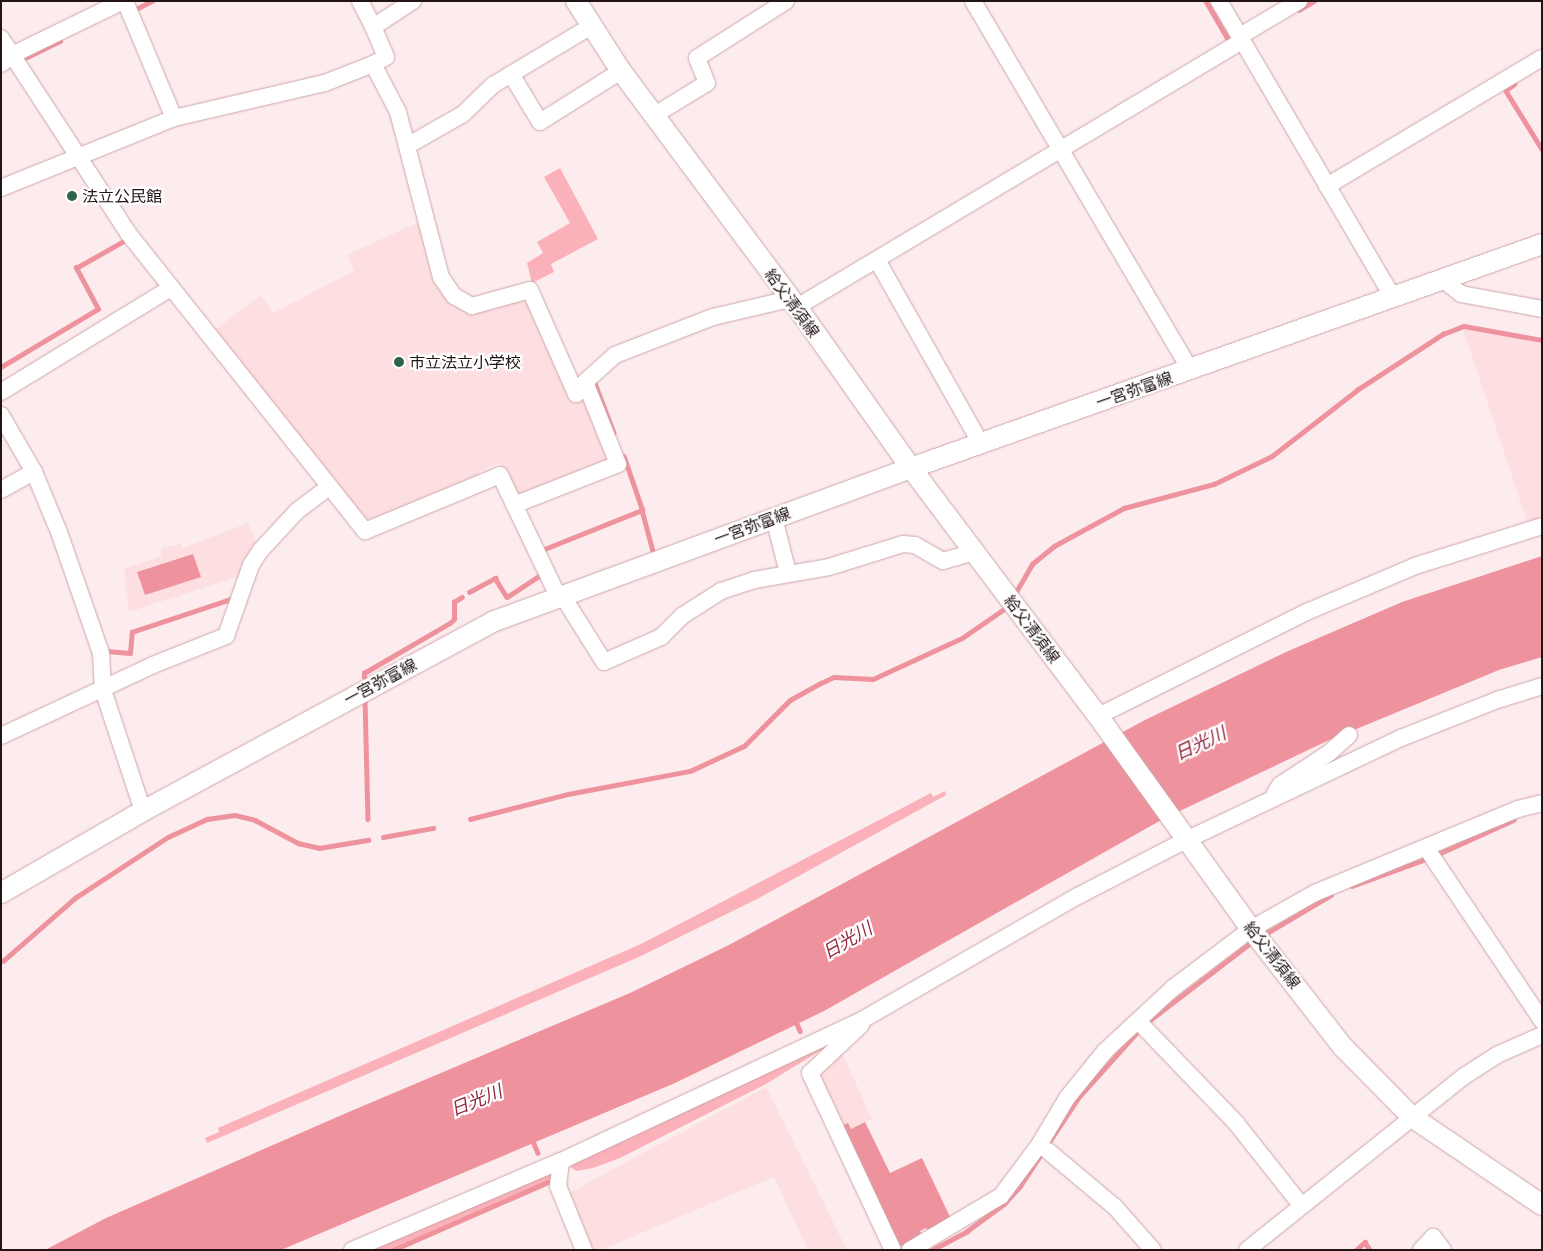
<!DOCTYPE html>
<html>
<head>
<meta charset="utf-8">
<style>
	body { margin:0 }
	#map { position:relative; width:1543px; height:1251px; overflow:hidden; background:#fdecee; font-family:Barlow,"Noto Sans JP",sans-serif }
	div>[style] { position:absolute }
	.built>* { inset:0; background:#fddfe1 }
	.green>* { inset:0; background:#fbb1b9 }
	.water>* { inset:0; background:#ee939e }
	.stream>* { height:4.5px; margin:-2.25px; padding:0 2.25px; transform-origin:2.25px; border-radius:2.25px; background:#ee939e }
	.roads { filter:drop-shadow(0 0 1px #cda6aa) drop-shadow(0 0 1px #cda6aa) }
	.minor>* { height:16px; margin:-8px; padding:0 8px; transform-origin:8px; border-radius:8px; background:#fff }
	.major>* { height:20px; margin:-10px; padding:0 10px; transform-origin:10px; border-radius:10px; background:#fff }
	.dots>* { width:14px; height:14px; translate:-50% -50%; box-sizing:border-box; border:2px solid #fefefe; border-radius:50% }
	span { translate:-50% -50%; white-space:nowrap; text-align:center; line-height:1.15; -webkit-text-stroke:4.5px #fefefe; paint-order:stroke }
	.poi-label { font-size:16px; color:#221415 }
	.left { translate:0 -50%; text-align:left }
	.street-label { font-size:16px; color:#221415 }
	.water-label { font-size:18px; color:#91273f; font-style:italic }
	.frame { position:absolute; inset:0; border:2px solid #221415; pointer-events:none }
</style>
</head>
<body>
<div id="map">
	<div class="built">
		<i style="clip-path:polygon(423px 220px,437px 278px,472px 310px,522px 296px,532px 300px,588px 399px,610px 454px,606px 464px,524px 496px,514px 492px,500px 463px,482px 470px,472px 481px,379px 521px,365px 518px,215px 330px,261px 295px,273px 313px,354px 271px,347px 255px)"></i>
		<i style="clip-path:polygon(1463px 329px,1542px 343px,1542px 522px,1527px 522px)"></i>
		<i style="clip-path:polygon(248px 523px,258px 548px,242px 575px,129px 612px,124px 569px,161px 556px,161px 548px,181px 544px,183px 548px)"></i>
		<i style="clip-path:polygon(842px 1053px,872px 1119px,851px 1129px,839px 1127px,816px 1077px)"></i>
		<i style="clip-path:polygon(766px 1087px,847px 1250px,808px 1250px,774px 1177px,601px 1250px,589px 1250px,567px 1194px)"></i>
	</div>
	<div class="green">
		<i style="clip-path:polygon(560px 168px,598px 239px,551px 264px,554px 272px,532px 283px,527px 263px,543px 253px,537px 242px,570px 223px,544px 177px)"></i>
		<i style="clip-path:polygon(945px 791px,946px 795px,757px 899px,641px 956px,207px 1143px,205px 1138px,219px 1132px,218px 1128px,641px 944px,931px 793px,933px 797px)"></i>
		<i style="clip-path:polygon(839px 1039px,766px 1084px,620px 1158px,593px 1168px,576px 1171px,571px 1167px,571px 1161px)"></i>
		<i style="clip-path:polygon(552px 1170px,554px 1178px,389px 1250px,364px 1250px)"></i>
	</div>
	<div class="water">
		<i style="clip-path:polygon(193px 554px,201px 577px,145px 595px,137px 572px)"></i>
		<i style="clip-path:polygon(1542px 556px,1542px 657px,1499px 670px,1325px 742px,1163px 819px,824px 1011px,675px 1083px,281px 1250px,45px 1250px,106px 1218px,351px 1111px,630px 993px,729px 945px,1145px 720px,1286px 652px,1402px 602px)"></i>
		<i style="clip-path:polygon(865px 1122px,890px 1173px,922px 1158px,952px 1221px,929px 1232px,926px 1228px,920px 1231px,922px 1236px,899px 1247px,841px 1126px,848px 1123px,851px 1129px)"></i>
	</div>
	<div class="stream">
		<i style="left:1206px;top:1px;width:44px;rotate:59.9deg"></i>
		<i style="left:136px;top:9px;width:18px;rotate:-27deg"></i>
		<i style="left:1299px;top:10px;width:17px;rotate:-31deg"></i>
		<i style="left:25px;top:58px;width:39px;rotate:-26deg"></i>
		<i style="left:1515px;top:84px;width:11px;rotate:142deg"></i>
		<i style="left:1506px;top:91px;width:68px;rotate:58.2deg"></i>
		<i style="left:1px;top:367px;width:113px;rotate:-30.9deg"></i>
		<i style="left:98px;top:309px;width:47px;rotate:-118.2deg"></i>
		<i style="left:76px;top:268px;width:53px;rotate:-29.5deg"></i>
		<i style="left:595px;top:383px;width:53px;rotate:69.2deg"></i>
		<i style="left:642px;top:510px;width:42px;rotate:75deg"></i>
		<i style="left:542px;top:550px;width:108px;rotate:-21.8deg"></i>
		<i style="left:642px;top:510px;width:56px;rotate:-108.8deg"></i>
		<i style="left:469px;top:592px;width:30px;rotate:-28deg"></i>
		<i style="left:495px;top:578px;width:22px;rotate:58deg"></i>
		<i style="left:507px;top:597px;width:42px;rotate:-33.3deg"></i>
		<i style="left:1016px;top:592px;width:32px;rotate:-60deg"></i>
		<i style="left:1032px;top:564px;width:28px;rotate:-39deg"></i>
		<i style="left:1054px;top:546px;width:80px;rotate:-28.5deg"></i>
		<i style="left:1124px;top:508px;width:93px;rotate:-14.9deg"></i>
		<i style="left:1214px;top:484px;width:64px;rotate:-25.8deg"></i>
		<i style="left:1272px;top:456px;width:108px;rotate:-37.8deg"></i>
		<i style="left:1357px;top:390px;width:103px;rotate:-33.1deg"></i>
		<i style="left:1443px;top:334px;width:22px;rotate:-21deg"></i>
		<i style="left:1464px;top:326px;width:79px;rotate:10.2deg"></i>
		<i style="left:107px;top:651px;width:23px;rotate:5deg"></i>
		<i style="left:130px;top:653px;width:21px;rotate:-85deg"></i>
		<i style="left:132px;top:632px;width:108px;rotate:-18.4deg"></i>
		<i style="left:364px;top:677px;width:4px;rotate:-90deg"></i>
		<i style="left:364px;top:673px;width:99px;rotate:-30.2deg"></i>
		<i style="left:450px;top:623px;width:6px;rotate:-45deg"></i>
		<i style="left:454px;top:619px;width:17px;rotate:-90deg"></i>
		<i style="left:454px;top:602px;width:9px;rotate:-32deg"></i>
		<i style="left:365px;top:698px;width:121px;rotate:88.6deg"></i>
		<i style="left:470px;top:819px;width:101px;rotate:-14.3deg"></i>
		<i style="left:568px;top:794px;width:124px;rotate:-10.7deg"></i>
		<i style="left:690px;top:771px;width:60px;rotate:-24.8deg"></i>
		<i style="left:744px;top:746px;width:65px;rotate:-45deg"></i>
		<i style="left:790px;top:700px;width:35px;rotate:-29deg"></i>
		<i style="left:821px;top:683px;width:14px;rotate:-25deg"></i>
		<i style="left:834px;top:677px;width:39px;rotate:3deg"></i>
		<i style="left:873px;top:679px;width:98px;rotate:-24.7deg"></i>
		<i style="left:962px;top:638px;width:55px;rotate:-34.6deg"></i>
		<i style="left:383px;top:837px;width:51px;rotate:-10.2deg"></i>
		<i style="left:1436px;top:855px;width:85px;rotate:-24.4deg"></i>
		<i style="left:1352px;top:886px;width:82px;rotate:-20deg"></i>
		<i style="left:1262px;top:936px;width:80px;rotate:-30.7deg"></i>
		<i style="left:3px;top:961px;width:96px;rotate:-41.2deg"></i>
		<i style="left:75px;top:898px;width:111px;rotate:-33.3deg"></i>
		<i style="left:168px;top:837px;width:43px;rotate:-24.8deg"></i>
		<i style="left:207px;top:819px;width:28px;rotate:-8deg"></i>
		<i style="left:235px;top:815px;width:21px;rotate:14deg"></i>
		<i style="left:255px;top:820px;width:49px;rotate:28.1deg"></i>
		<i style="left:298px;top:843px;width:22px;rotate:13deg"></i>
		<i style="left:319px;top:848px;width:50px;rotate:-9.3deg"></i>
		<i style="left:795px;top:1019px;width:13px;rotate:67deg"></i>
		<i style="left:1150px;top:1020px;width:130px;rotate:-37.5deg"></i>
		<i style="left:532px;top:1139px;width:15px;rotate:67deg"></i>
		<i style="left:393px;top:1250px;width:169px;rotate:-23.7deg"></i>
		<i style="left:932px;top:1250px;width:40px;rotate:-28deg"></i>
		<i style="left:967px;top:1231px;width:46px;rotate:-36.1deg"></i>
		<i style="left:1004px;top:1204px;width:24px;rotate:-48deg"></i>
		<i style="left:1020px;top:1186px;width:105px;rotate:-56.6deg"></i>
		<i style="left:1078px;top:1098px;width:91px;rotate:-48.1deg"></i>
		<i style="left:1356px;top:1250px;width:12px;rotate:-42deg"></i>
		<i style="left:1365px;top:1242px;width:9px;rotate:58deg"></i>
	</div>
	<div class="roads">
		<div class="minor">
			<i style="left:125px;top:1px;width:127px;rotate:67.3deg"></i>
			<i style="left:360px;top:1px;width:29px;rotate:63deg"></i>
			<i style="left:973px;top:1px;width:428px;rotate:59.5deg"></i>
			<i style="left:1219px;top:1px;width:342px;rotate:59.6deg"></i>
			<i style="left:1240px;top:36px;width:69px;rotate:-30.7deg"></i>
			<i style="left:1px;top:38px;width:233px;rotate:56.9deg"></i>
			<i style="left:128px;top:233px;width:381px;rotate:51.5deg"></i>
			<i style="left:365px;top:531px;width:146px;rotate:-22.5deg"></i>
			<i style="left:500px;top:475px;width:134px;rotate:64.4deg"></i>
			<i style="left:1px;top:64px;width:14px;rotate:-39deg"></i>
			<i style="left:12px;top:55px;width:123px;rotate:-25.9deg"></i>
			<i style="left:373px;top:64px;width:54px;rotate:62.5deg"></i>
			<i style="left:398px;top:112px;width:171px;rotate:75.4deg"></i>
			<i style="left:441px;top:277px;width:23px;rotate:56deg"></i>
			<i style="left:454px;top:296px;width:21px;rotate:29deg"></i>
			<i style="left:472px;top:306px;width:60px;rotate:-15.4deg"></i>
			<i style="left:530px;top:290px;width:114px;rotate:66.1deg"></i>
			<i style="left:576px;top:394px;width:15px;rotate:-53deg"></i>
			<i style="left:585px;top:382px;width:40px;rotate:-42deg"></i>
			<i style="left:615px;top:355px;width:105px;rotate:-21.2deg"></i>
			<i style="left:713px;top:317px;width:79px;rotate:-13.2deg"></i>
			<i style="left:511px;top:74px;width:56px;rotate:58.9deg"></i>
			<i style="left:540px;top:122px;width:96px;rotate:-32.2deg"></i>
			<i style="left:653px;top:116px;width:63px;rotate:-31.4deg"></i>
			<i style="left:707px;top:83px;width:27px;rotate:-112deg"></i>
			<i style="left:697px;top:58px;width:106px;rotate:-32.6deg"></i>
			<i style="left:407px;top:146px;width:64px;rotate:-29.7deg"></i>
			<i style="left:463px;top:114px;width:42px;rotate:-44deg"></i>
			<i style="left:493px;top:85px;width:114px;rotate:-31deg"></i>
			<i style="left:1327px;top:186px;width:250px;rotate:-30.8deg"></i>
			<i style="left:1px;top:188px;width:187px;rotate:-22deg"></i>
			<i style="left:174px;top:118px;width:155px;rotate:-13.1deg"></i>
			<i style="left:325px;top:83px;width:52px;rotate:-21.6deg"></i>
			<i style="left:373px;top:64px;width:15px;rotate:-28deg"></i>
			<i style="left:386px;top:57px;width:33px;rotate:-113deg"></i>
			<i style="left:373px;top:27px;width:48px;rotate:-33deg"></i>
			<i style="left:877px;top:260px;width:211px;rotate:60.5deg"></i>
			<i style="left:1442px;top:279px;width:24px;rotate:38deg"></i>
			<i style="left:1461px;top:294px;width:82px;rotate:10.5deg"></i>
			<i style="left:797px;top:307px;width:518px;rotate:-30.87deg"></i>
			<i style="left:1px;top:392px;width:199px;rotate:-31.5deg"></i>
			<i style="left:1px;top:415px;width:66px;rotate:59.9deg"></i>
			<i style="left:34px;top:472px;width:65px;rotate:67.4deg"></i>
			<i style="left:59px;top:532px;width:128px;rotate:70.9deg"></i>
			<i style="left:101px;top:653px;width:37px;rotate:87deg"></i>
			<i style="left:103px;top:690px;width:127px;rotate:71.7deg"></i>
			<i style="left:1px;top:490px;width:38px;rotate:-29deg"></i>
			<i style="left:514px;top:505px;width:112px;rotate:-21.5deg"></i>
			<i style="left:618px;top:464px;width:88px;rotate:-111.9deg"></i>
			<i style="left:774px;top:518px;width:57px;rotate:75.7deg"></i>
			<i style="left:562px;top:595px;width:79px;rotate:57.9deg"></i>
			<i style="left:604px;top:662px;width:62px;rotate:-23.7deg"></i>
			<i style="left:661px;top:637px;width:30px;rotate:-45deg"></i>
			<i style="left:682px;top:616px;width:46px;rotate:-32.7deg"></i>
			<i style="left:721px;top:591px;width:35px;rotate:-18deg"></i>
			<i style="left:754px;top:580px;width:76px;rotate:-9.8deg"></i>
			<i style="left:829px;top:567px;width:77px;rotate:-17.3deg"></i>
			<i style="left:903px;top:544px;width:12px;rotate:5deg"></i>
			<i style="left:915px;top:545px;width:32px;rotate:30deg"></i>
			<i style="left:943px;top:561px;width:32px;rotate:-16deg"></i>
			<i style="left:1098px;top:716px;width:236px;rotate:-26.5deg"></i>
			<i style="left:1309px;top:611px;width:115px;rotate:-23deg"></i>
			<i style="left:1415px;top:566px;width:133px;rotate:-17.5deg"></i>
			<i style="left:1px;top:736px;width:168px;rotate:-25deg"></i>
			<i style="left:153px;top:665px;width:79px;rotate:-21.7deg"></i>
			<i style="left:226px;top:636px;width:75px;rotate:-70.6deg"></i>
			<i style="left:251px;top:565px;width:17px;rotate:-57deg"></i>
			<i style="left:260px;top:551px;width:54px;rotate:-47.2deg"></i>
			<i style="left:297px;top:511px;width:41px;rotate:-37.1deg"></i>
			<i style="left:1275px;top:793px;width:9px;rotate:-58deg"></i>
			<i style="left:1280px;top:785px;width:59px;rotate:-33.1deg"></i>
			<i style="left:1329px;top:753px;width:27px;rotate:-42deg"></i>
			<i style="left:1427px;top:849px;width:207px;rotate:56.2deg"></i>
			<i style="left:1138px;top:1021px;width:141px;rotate:46.1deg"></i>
			<i style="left:1236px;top:1123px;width:105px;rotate:51.6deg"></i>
			<i style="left:861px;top:1025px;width:70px;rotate:136.7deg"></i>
			<i style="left:810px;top:1073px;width:195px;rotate:64.9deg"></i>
			<i style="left:1048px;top:1151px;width:87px;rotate:39.9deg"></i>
			<i style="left:1115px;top:1207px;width:57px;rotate:48.5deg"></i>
			<i style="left:561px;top:1161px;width:25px;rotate:97deg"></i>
			<i style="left:558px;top:1186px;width:69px;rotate:67.9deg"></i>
			<i style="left:352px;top:1250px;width:227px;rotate:-23.1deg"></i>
			<i style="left:561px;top:1161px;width:332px;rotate:-25.1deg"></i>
			<i style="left:862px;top:1020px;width:249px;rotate:-29.9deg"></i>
			<i style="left:1078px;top:896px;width:122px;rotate:-27.4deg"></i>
			<i style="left:1186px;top:840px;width:238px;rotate:-25.4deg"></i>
			<i style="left:1401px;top:738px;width:103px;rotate:-21.6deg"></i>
			<i style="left:1497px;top:700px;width:47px;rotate:-17.3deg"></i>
			<i style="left:910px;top:1250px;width:106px;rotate:-30.7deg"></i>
			<i style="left:1001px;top:1196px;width:64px;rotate:-53.3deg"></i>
			<i style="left:1039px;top:1145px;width:55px;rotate:-59.2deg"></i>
			<i style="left:1067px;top:1098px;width:60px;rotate:-51deg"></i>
			<i style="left:1105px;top:1051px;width:93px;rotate:-42.8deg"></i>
			<i style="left:1173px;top:988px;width:98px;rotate:-37.1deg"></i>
			<i style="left:1251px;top:929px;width:73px;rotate:-29.4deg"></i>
			<i style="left:1315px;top:893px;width:220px;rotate:-22.5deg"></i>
			<i style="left:1518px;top:809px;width:25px;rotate:-14deg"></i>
			<i style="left:1247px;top:1250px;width:277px;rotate:-38.7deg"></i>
			<i style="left:1463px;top:1077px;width:40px;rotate:-32.9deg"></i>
			<i style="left:1497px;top:1055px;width:49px;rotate:-24deg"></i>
			<i style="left:1421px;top:1250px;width:18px;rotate:-47deg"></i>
			<i style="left:1433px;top:1237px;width:16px;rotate:52deg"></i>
		</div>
		<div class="major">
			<i style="left:576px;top:1px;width:83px;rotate:57.3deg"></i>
			<i style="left:621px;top:71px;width:294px;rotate:53.3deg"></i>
			<i style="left:797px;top:307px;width:197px;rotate:54.7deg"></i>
			<i style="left:911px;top:468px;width:319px;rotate:53deg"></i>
			<i style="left:1103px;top:723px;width:254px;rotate:54.3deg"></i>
			<i style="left:1251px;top:929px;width:150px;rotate:52.1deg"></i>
			<i style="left:1343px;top:1047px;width:98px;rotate:45.4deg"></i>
			<i style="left:1412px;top:1117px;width:157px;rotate:34.1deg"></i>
			<i style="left:1px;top:893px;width:164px;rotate:-30deg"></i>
			<i style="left:143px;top:811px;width:400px;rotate:-28.4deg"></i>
			<i style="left:495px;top:621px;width:443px;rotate:-20.2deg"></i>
			<i style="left:911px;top:468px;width:670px;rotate:-19.54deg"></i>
		</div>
	</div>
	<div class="dots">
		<i style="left:72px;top:196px;background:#2c634a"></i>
		<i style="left:399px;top:362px;background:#2c634a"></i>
	</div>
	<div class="poi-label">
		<span class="left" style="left:82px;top:196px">法立公民館</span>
		<span class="left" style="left:409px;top:362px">市立法立小学校</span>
	</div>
	<div class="street-label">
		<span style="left:792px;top:303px;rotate:54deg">給父清須線</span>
		<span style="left:1134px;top:390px;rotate:-19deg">一宮弥富線</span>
		<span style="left:752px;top:526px;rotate:-20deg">一宮弥富線</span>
		<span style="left:1032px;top:629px;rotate:53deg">給父清須線</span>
		<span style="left:380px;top:682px;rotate:-28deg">一宮弥富線</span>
		<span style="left:1272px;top:955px;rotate:52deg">給父清須線</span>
	</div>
	<div class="water-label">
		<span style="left:1200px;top:743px;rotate:-25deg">日光川</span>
		<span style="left:847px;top:940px;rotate:-30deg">日光川</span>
		<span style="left:476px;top:1100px;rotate:-22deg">日光川</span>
	</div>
	<div class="frame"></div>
</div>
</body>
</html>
